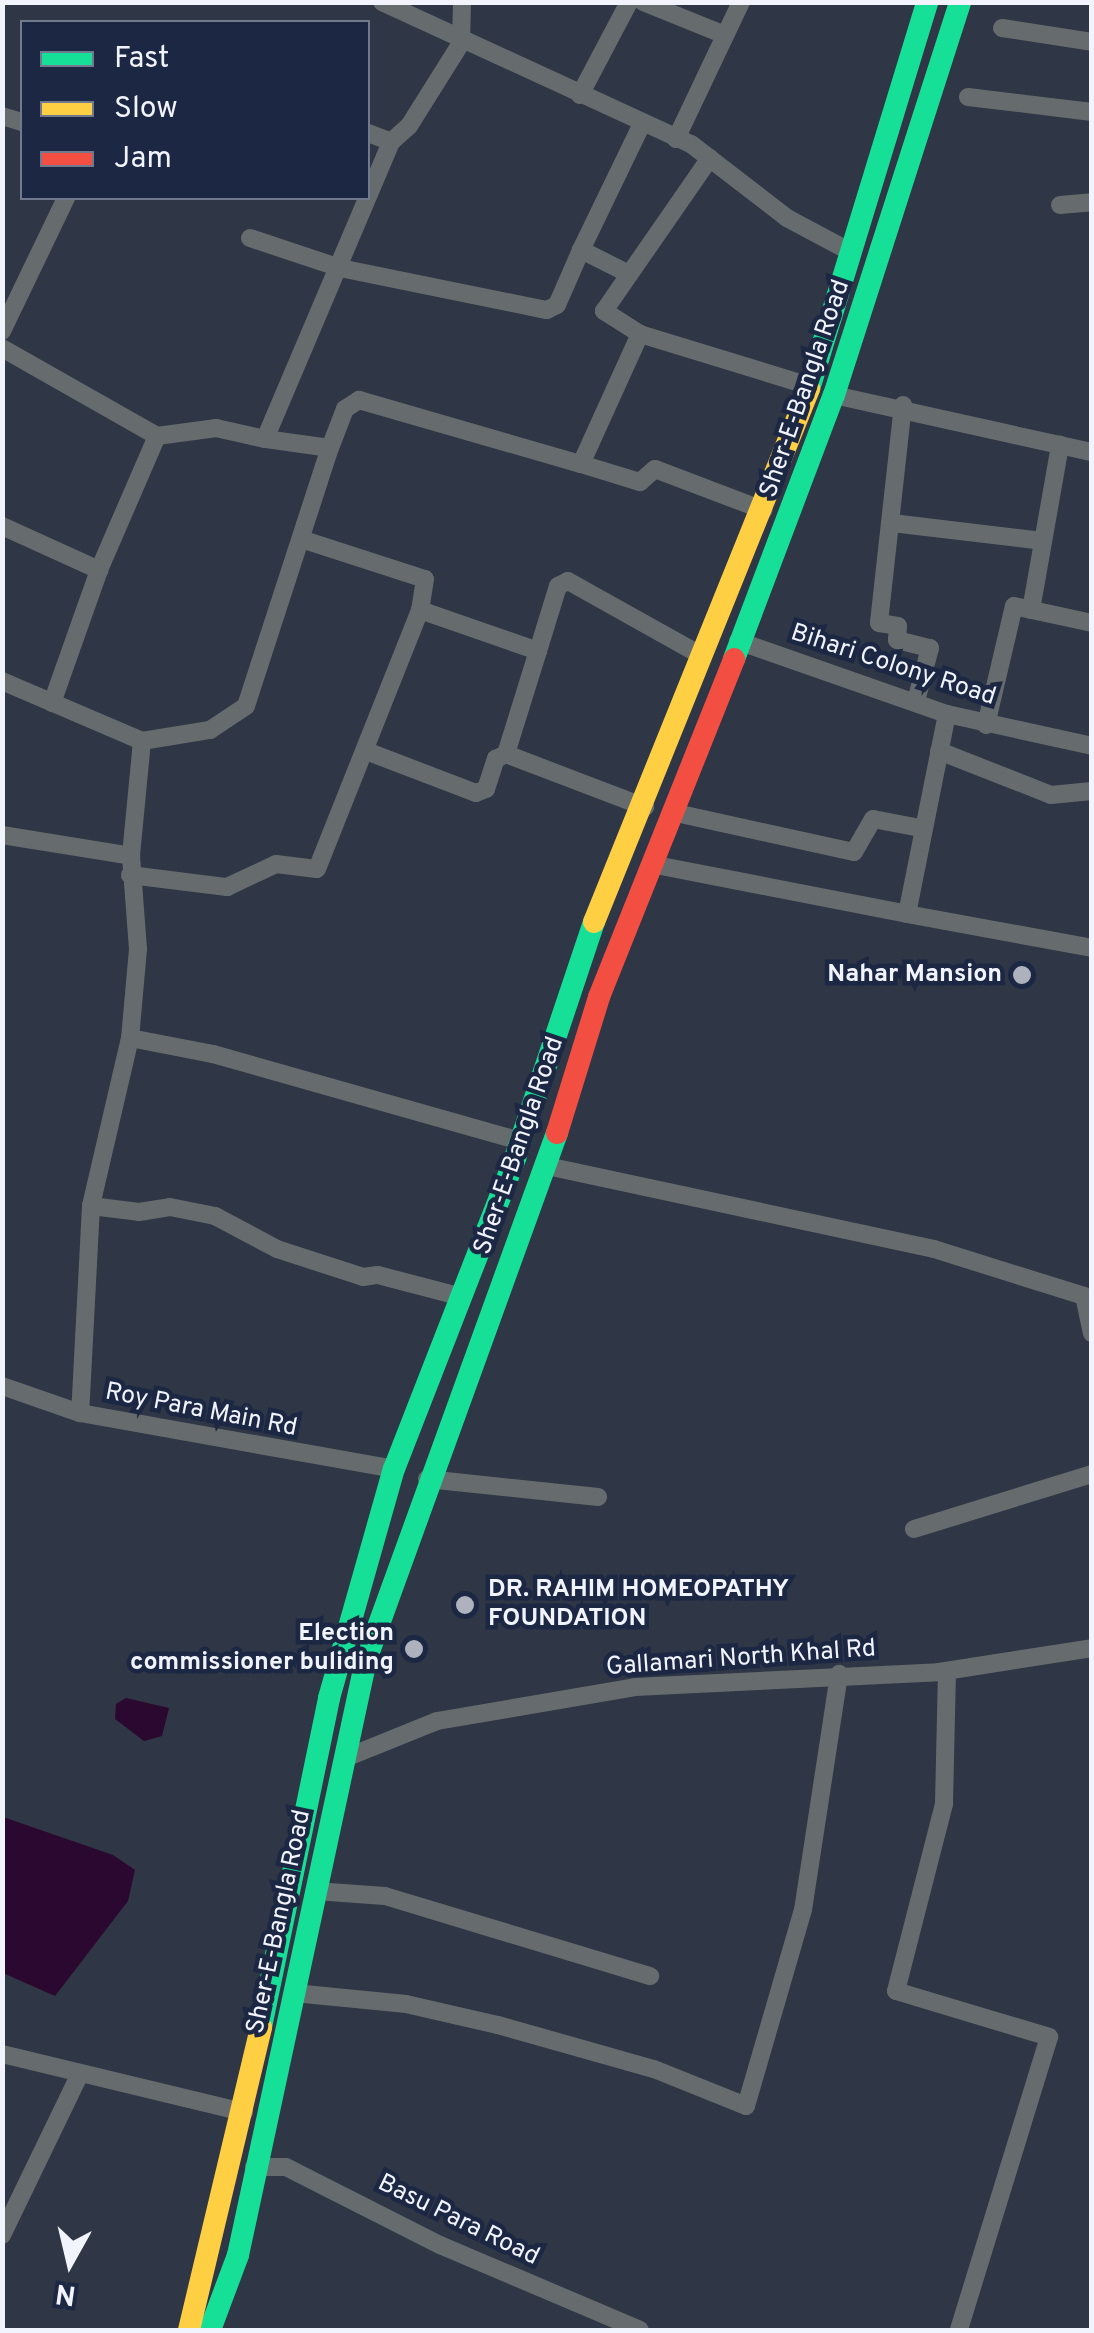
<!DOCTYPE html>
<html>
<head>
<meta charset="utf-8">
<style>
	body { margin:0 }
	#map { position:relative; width:1094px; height:2333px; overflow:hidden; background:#2f3645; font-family:Overpass,sans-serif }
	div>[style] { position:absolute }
	.water>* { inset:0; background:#2b082f }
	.street>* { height:18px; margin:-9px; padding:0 9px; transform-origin:9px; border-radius:9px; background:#666c6d }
	.fast>* { height:22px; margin:-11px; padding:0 11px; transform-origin:11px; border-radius:11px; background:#16e098 }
	.slow>* { height:22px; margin:-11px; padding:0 11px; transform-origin:11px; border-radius:11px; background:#ffcf43 }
	.jam>* { height:22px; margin:-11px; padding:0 11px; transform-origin:11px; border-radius:11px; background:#f24e42 }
	.dots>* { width:28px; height:28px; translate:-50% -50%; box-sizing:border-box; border:5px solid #1c2744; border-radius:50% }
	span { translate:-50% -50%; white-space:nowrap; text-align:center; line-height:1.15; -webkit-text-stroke:9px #1c2744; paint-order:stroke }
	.street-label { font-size:25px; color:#f1f4fc }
	.poi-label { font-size:25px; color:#f1f4fc; font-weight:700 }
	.right { translate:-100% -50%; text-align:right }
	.left { translate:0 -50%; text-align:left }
	.frame { position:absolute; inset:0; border:5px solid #f1f4fc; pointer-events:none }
	.legend { position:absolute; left:20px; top:20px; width:350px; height:180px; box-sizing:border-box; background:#1c2744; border:2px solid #71798e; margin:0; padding:12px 18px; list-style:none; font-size:30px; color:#f1f4fc }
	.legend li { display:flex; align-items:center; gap:20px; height:50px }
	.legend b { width:50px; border:2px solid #71798e }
	.north { position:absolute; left:20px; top:2213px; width:100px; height:100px; -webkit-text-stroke:8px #1c2744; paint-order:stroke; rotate:188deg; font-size:28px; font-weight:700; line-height:40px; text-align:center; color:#f1f4fc }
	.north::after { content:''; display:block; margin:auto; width:35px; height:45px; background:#f1f4fc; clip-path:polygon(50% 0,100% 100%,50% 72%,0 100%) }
</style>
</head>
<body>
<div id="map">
	<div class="water">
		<i style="clip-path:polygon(126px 1698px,169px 1708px,162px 1736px,144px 1741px,115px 1719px,116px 1704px)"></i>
		<i style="clip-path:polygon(3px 1817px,113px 1855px,135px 1870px,128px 1901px,55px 1996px,3px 1973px)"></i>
	</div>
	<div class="street">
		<i style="left:382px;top:2px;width:340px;rotate:24.7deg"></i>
		<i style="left:691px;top:144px;width:121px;rotate:37.6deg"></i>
		<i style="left:787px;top:218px;width:68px;rotate:28.1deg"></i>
		<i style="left:643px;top:2px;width:88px;rotate:21.9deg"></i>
		<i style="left:1002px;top:28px;width:91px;rotate:8.8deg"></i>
		<i style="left:580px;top:95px;width:105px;rotate:-62.2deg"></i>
		<i style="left:968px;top:97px;width:125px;rotate:6.9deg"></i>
		<i style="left:2px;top:116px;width:21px;rotate:17deg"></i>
		<i style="left:368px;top:133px;width:25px;rotate:21deg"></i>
		<i style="left:391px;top:142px;width:24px;rotate:-42deg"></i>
		<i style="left:409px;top:126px;width:98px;rotate:-57.9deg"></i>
		<i style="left:461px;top:43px;width:41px;rotate:-88.6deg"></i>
		<i style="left:676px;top:139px;width:152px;rotate:-64.6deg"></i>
		<i style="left:1060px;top:205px;width:32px;rotate:-5deg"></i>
		<i style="left:250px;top:238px;width:95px;rotate:18.4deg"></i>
		<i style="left:340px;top:268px;width:211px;rotate:11.5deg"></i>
		<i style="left:547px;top:310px;width:11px;rotate:-27deg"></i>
		<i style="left:557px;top:305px;width:60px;rotate:-66.4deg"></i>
		<i style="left:629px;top:274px;width:54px;rotate:-153.4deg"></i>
		<i style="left:581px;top:250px;width:140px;rotate:-64.2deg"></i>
		<i style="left:2px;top:331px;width:148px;rotate:-64.3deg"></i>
		<i style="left:640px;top:334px;width:43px;rotate:-147.4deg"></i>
		<i style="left:604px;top:311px;width:186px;rotate:-55.3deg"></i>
		<i style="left:2px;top:348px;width:178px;rotate:29.6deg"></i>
		<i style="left:157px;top:436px;width:60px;rotate:-7.7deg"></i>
		<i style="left:216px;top:428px;width:50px;rotate:12.7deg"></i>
		<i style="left:834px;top:395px;width:264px;rotate:12.5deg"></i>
		<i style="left:903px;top:405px;width:219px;rotate:96.3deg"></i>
		<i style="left:879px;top:623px;width:19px;rotate:9deg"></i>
		<i style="left:898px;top:626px;width:14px;rotate:94deg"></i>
		<i style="left:897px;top:640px;width:34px;rotate:14deg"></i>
		<i style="left:930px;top:648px;width:55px;rotate:104.8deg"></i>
		<i style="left:330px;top:448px;width:42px;rotate:-69deg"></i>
		<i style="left:345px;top:409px;width:17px;rotate:-33deg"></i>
		<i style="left:359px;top:400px;width:231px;rotate:16.1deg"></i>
		<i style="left:581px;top:464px;width:143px;rotate:-65.6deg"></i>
		<i style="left:640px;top:334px;width:178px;rotate:17deg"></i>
		<i style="left:581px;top:464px;width:62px;rotate:17deg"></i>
		<i style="left:640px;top:482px;width:20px;rotate:-41deg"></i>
		<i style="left:655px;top:469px;width:116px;rotate:20.8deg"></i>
		<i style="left:892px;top:523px;width:152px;rotate:6.8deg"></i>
		<i style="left:2px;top:526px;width:107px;rotate:24.4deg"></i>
		<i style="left:99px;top:570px;width:146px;rotate:-66.6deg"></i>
		<i style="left:301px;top:539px;width:130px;rotate:17.9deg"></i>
		<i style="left:425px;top:579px;width:31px;rotate:99deg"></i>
		<i style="left:420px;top:610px;width:125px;rotate:19.2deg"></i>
		<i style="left:538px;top:651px;width:68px;rotate:-72.9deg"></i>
		<i style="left:558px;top:586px;width:11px;rotate:-27deg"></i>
		<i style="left:568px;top:581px;width:154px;rotate:29.2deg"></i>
		<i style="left:1031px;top:610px;width:168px;rotate:-80deg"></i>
		<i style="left:738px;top:641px;width:221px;rotate:19.3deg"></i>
		<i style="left:947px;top:714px;width:148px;rotate:12.4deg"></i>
		<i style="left:538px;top:651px;width:108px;rotate:107.3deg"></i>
		<i style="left:506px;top:754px;width:149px;rotate:20.9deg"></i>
		<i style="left:2px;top:681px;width:152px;rotate:23.2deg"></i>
		<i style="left:142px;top:741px;width:116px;rotate:95.5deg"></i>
		<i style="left:131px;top:856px;width:93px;rotate:85.7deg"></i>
		<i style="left:138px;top:949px;width:89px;rotate:95.1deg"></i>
		<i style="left:130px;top:1038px;width:172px;rotate:103.1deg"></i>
		<i style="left:91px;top:1206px;width:207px;rotate:93deg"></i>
		<i style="left:52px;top:703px;width:141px;rotate:-70.5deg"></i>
		<i style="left:986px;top:725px;width:122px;rotate:-76.8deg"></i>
		<i style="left:1014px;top:606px;width:80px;rotate:12.3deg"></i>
		<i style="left:142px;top:741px;width:69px;rotate:-9.2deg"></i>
		<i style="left:210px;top:730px;width:43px;rotate:-33.7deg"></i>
		<i style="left:246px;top:706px;width:271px;rotate:-72deg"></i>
		<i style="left:330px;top:448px;width:66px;rotate:-172.1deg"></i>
		<i style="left:265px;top:439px;width:323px;rotate:-67deg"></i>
		<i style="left:366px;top:751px;width:118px;rotate:20.9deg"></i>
		<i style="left:476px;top:793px;width:11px;rotate:-22deg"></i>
		<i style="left:486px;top:789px;width:32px;rotate:-72deg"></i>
		<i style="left:496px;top:759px;width:11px;rotate:-27deg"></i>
		<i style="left:939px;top:751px;width:120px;rotate:21.4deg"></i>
		<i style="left:1051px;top:795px;width:41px;rotate:-5.6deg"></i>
		<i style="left:676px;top:813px;width:182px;rotate:12.4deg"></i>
		<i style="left:854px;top:852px;width:38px;rotate:-60deg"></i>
		<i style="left:873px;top:819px;width:48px;rotate:10.8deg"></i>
		<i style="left:2px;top:835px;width:131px;rotate:9.2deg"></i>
		<i style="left:656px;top:865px;width:256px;rotate:11deg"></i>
		<i style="left:907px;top:914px;width:204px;rotate:-78.7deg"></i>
		<i style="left:130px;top:875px;width:98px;rotate:7.1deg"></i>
		<i style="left:227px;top:887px;width:54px;rotate:-25.1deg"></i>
		<i style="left:276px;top:864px;width:41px;rotate:7deg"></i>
		<i style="left:317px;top:869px;width:279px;rotate:-68.3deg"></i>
		<i style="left:907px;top:914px;width:188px;rotate:10.4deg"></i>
		<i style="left:130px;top:1038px;width:85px;rotate:10.9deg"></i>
		<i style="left:213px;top:1054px;width:319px;rotate:15.8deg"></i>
		<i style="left:547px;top:1166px;width:396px;rotate:12.1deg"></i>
		<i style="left:934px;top:1249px;width:157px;rotate:17.4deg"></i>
		<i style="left:1084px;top:1296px;width:38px;rotate:78deg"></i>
		<i style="left:91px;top:1206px;width:48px;rotate:7.1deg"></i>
		<i style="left:139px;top:1212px;width:31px;rotate:-9deg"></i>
		<i style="left:170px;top:1207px;width:46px;rotate:11.3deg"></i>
		<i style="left:215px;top:1216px;width:70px;rotate:28deg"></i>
		<i style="left:277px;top:1249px;width:90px;rotate:18deg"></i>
		<i style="left:363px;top:1277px;width:15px;rotate:-8deg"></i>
		<i style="left:378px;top:1275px;width:87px;rotate:14.7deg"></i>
		<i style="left:2px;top:1386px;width:83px;rotate:19.1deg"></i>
		<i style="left:80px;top:1413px;width:319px;rotate:10.1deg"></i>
		<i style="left:427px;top:1479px;width:172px;rotate:6deg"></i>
		<i style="left:914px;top:1529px;width:186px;rotate:-17.2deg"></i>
		<i style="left:947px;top:1671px;width:133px;rotate:91.3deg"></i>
		<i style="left:944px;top:1804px;width:193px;rotate:104.4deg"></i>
		<i style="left:896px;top:1991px;width:160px;rotate:16.7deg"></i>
		<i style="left:1049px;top:2037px;width:307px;rotate:107.1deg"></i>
		<i style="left:343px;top:1759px;width:101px;rotate:-22deg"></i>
		<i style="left:437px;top:1721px;width:201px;rotate:-9.7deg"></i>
		<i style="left:635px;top:1687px;width:304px;rotate:-2.8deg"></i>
		<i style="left:939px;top:1672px;width:155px;rotate:-8.9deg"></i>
		<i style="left:315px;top:1891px;width:70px;rotate:4.1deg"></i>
		<i style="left:385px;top:1896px;width:277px;rotate:16.8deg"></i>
		<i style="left:294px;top:1993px;width:113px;rotate:5.6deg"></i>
		<i style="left:406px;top:2004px;width:94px;rotate:12.9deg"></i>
		<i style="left:498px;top:2025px;width:162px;rotate:15.8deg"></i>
		<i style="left:654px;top:2069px;width:99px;rotate:21.9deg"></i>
		<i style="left:746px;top:2106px;width:204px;rotate:-73.8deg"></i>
		<i style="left:803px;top:1910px;width:239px;rotate:-81.3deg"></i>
		<i style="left:2px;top:2054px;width:249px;rotate:13.5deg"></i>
		<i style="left:254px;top:2167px;width:32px"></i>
		<i style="left:286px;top:2167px;width:173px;rotate:26.9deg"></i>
		<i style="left:440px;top:2245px;width:217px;rotate:23deg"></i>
		<i style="left:2px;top:2235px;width:179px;rotate:-64.2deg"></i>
	</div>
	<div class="fast">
		<i style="left:809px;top:389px;width:405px;rotate:-73deg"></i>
		<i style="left:734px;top:659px;width:282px;rotate:-69.3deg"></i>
		<i style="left:834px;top:395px;width:413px;rotate:-72.2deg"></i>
		<i style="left:261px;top:2027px;width:336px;rotate:-78.3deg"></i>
		<i style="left:329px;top:1698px;width:238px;rotate:-74.2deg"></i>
		<i style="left:394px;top:1469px;width:334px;rotate:-68.7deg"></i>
		<i style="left:515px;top:1158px;width:249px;rotate:-71.5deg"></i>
		<i style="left:210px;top:2330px;width:80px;rotate:-69.5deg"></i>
		<i style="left:238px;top:2255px;width:609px;rotate:-77.86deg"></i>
		<i style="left:366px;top:1660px;width:561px;rotate:-70.08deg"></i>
	</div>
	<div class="slow">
		<i style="left:594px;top:922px;width:575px;rotate:-68.03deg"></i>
		<i style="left:189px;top:2330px;width:311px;rotate:-76.6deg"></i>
	</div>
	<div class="jam">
		<i style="left:557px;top:1133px;width:142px;rotate:-72.8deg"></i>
		<i style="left:599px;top:997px;width:364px;rotate:-68.2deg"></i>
	</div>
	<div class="dots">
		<i style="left:1022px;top:975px;background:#adb2bc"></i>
		<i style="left:465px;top:1605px;background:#adb2bc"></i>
		<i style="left:414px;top:1649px;background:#adb2bc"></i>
	</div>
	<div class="street-label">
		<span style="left:806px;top:389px;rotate:-71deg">Sher-E-Bangla Road</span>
		<span style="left:893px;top:666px;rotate:18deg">Bihari Colony Road</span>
		<span style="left:520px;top:1146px;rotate:-71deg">Sher-E-Bangla Road</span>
		<span style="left:201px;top:1411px;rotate:11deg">Roy Para Main Rd</span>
		<span style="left:741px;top:1659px;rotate:-4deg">Gallamari North Khal Rd</span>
		<span style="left:280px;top:1922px;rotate:-78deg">Sher-E-Bangla Road</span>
		<span style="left:458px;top:2221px;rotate:26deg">Basu Para Road</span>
	</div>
	<div class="poi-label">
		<span class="right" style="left:1002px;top:975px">Nahar Mansion</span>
		<span class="left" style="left:488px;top:1605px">DR. RAHIM HOMEOPATHY<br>FOUNDATION</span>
		<span class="right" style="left:394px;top:1649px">Election<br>commissioner buliding</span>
	</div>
	<div class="frame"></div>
	<ul class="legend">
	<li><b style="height:12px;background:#16e098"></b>Fast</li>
	<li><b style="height:12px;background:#ffcf43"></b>Slow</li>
	<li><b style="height:12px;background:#f24e42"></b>Jam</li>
	</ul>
	<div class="north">N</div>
</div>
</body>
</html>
